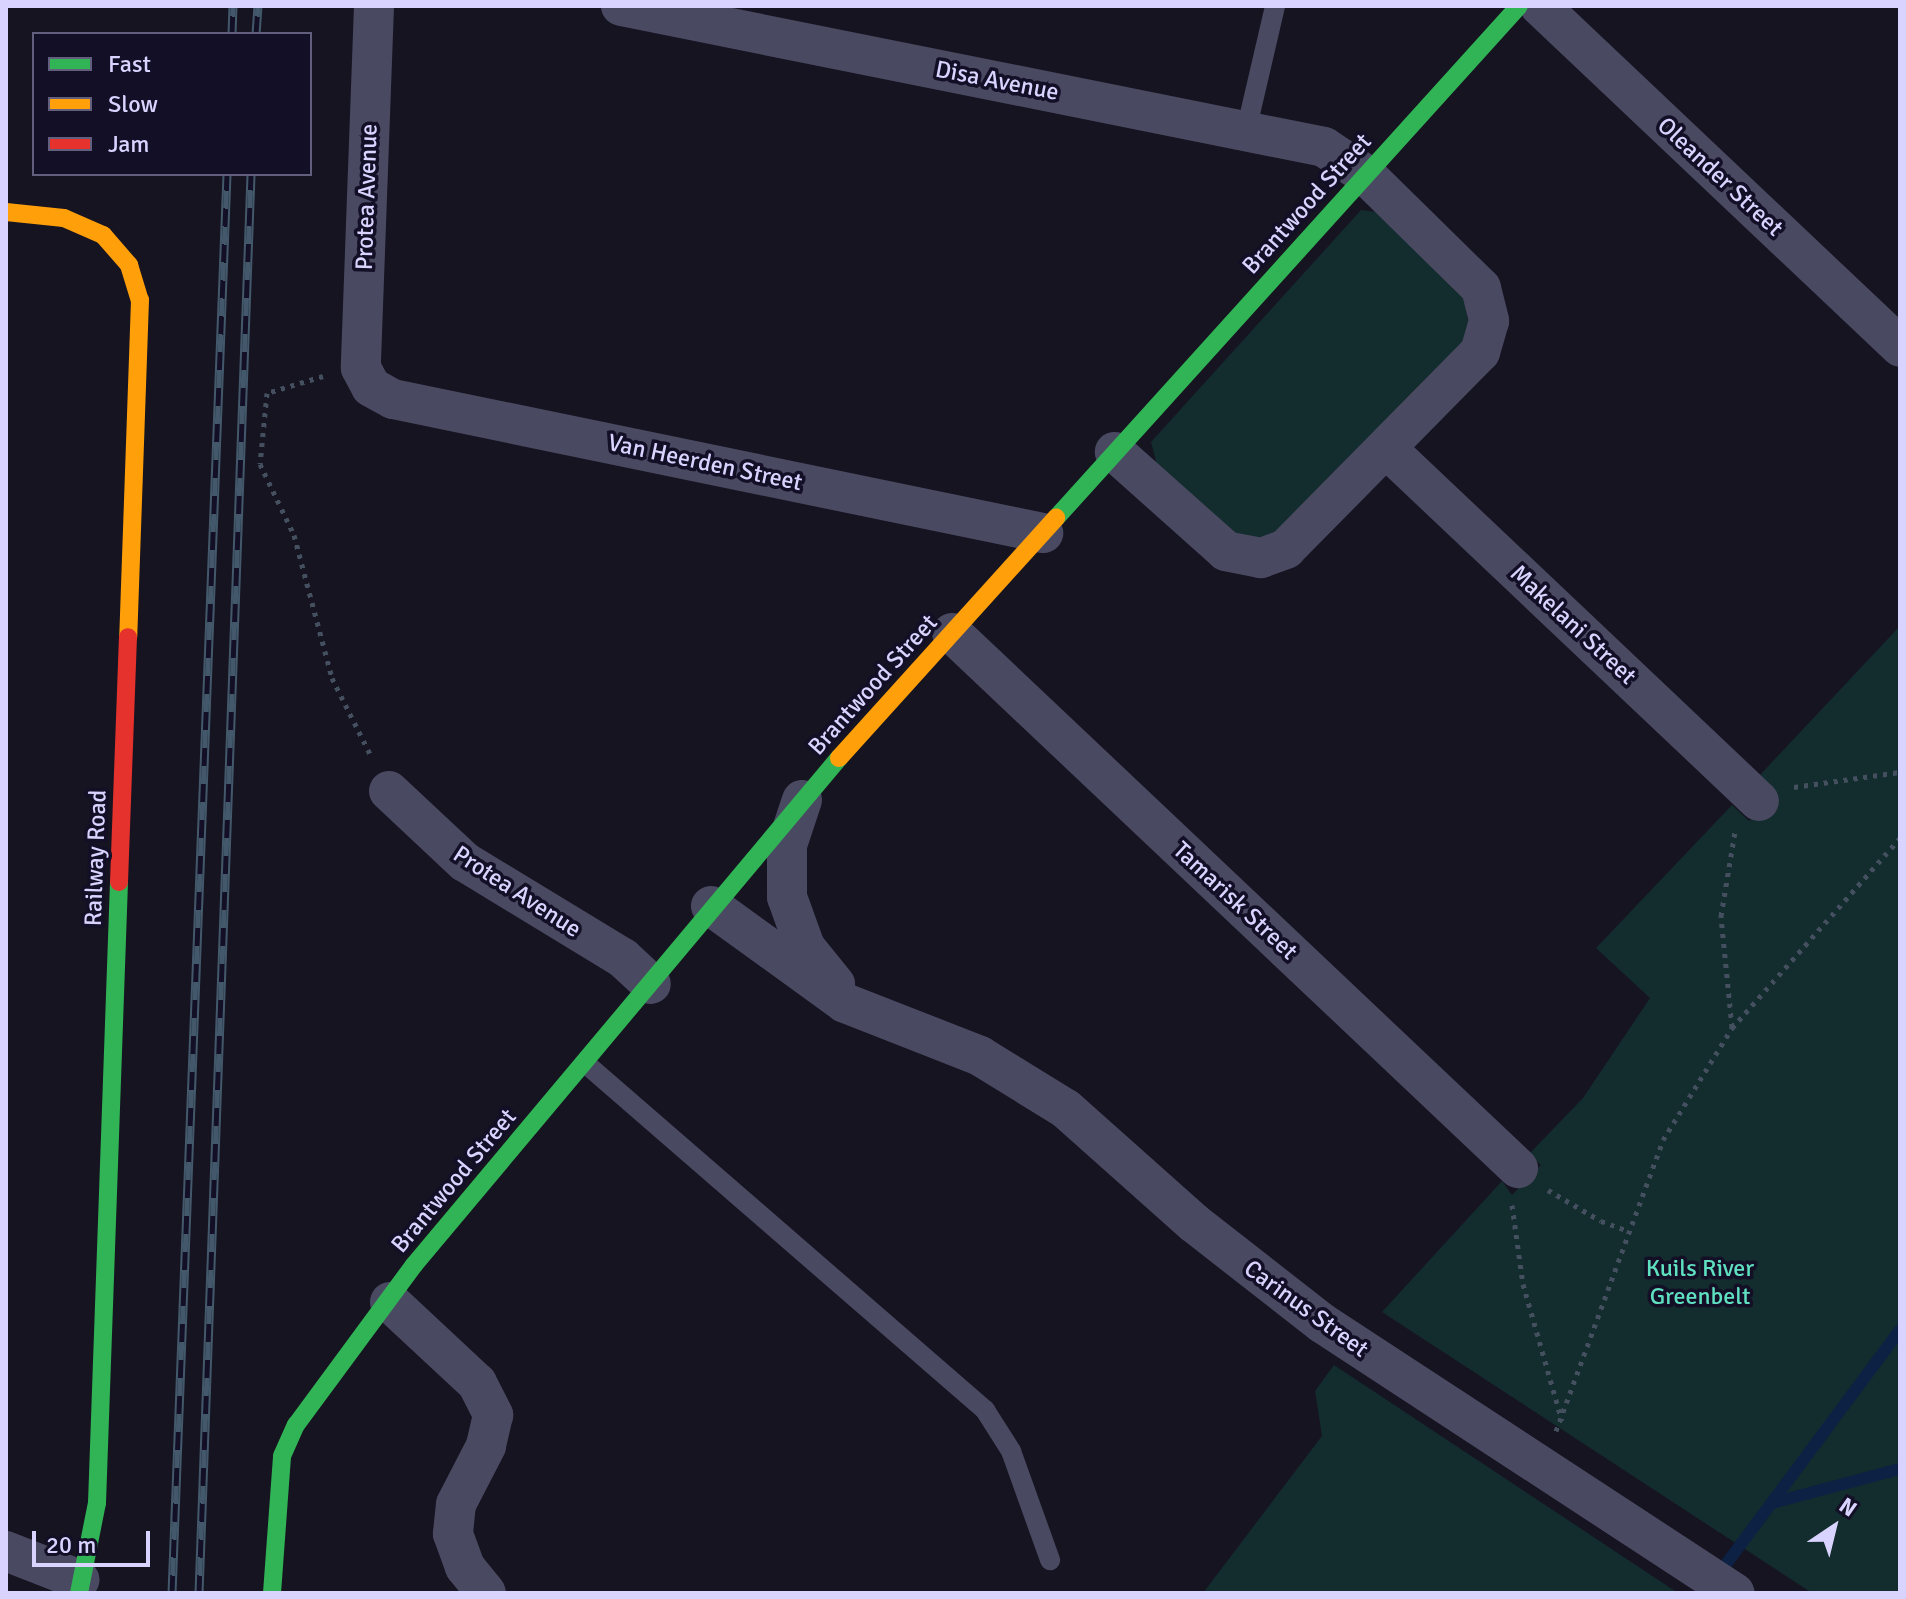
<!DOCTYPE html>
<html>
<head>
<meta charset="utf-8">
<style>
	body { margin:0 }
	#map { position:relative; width:1906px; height:1599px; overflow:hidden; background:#161421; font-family:Signika,sans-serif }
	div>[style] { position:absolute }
	.green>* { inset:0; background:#132c2d }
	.stream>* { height:12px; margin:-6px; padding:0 6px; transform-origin:6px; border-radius:6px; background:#0d2144 }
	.path>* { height:5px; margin-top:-2.5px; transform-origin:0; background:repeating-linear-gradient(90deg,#44505f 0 4px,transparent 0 10px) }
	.lane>* { height:20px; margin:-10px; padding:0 10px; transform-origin:10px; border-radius:10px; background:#4a4962 }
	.street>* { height:40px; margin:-20px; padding:0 20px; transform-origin:20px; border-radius:20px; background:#4a4962 }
	.fast>* { height:18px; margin:-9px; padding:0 9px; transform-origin:9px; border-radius:9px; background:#30b455 }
	.slow>* { height:18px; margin:-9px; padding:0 9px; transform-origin:9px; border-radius:9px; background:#ff9f0a }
	.jam>* { height:18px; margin:-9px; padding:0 9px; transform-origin:9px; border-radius:9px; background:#e5322d }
	.rail>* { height:9px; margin-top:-4.5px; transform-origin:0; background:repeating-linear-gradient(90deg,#130f26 0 18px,#43596b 0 36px); box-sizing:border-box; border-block:2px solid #43596b }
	span { translate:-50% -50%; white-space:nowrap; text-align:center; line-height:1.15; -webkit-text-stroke:7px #130f26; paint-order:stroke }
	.street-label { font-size:24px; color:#d9d4ff }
	.park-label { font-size:24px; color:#5fe0c0 }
	.frame { position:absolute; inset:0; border:8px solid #d9d4ff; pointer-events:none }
	.legend { position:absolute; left:32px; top:32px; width:280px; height:144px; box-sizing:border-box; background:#130f26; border:2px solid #625e7d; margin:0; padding:10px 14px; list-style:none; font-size:24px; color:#d9d4ff }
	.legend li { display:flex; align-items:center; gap:16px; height:40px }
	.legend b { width:40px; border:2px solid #625e7d }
	.north { position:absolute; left:1794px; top:1487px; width:80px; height:80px; -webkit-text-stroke:6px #130f26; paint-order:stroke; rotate:35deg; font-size:22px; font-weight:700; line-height:32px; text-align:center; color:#d9d4ff }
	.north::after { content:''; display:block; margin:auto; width:28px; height:36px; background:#d9d4ff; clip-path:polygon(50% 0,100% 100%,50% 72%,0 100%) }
	.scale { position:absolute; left:32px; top:1531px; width:118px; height:36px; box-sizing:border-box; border:4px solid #d9d4ff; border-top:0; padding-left:10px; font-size:24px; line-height:28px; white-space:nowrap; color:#d9d4ff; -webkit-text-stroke:6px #130f26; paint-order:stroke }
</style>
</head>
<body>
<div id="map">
	<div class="green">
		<i style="clip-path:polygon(1361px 210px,1377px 212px,1465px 299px,1469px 328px,1463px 342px,1280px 531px,1258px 538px,1234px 533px,1157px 465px,1151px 442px)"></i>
		<i style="clip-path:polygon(1900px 626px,1900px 1593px,1812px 1593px,1382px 1312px,1502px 1181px,1512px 1195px,1541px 1165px,1529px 1154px,1583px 1098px,1650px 998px,1596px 948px,1732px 805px,1749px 821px,1774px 791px,1758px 777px)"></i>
		<i style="clip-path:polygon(1334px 1365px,1678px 1593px,1203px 1593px,1322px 1436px,1315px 1391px)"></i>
	</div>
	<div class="stream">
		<i style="left:1772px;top:1503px;width:132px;rotate:-14.9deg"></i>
		<i style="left:1718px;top:1575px;width:305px;rotate:-53.4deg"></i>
	</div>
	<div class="path">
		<i style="left:323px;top:376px;width:59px;rotate:163.1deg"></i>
		<i style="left:267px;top:393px;width:71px;rotate:95.6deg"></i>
		<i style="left:260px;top:464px;width:79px;rotate:64.4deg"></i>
		<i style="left:294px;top:535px;width:148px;rotate:75.1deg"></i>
		<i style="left:332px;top:678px;width:89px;rotate:63.4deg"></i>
		<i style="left:1794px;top:787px;width:107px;rotate:-8.1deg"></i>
		<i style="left:1732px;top:1027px;width:112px;rotate:-95.7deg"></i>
		<i style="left:1721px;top:916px;width:86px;rotate:-80.6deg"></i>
		<i style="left:1548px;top:1190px;width:61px;rotate:30.3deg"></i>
		<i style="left:1601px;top:1221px;width:30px;rotate:20deg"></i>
		<i style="left:1512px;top:1205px;width:80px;rotate:82.1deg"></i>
		<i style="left:1523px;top:1284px;width:142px;rotate:74.1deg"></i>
		<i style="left:1556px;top:1431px;width:310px;rotate:-69.8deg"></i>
		<i style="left:1663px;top:1140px;width:132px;rotate:-58.4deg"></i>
		<i style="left:1732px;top:1028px;width:254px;rotate:-48.5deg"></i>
	</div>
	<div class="lane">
		<i style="left:1246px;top:131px;width:128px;rotate:-76.9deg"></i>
		<i style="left:585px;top:1063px;width:530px;rotate:40.94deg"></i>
		<i style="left:985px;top:1410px;width:49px;rotate:57.6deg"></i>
		<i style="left:1011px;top:1451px;width:116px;rotate:70.3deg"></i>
	</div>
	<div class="street">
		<i style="left:374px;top:6px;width:362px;rotate:92.1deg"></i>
		<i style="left:361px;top:368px;width:21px;rotate:62deg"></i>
		<i style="left:371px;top:387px;width:25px;rotate:29deg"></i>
		<i style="left:393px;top:399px;width:664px;rotate:11.65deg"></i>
		<i style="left:621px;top:6px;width:717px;rotate:11.34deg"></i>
		<i style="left:1324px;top:147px;width:50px;rotate:33.7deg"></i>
		<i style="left:1366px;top:175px;width:161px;rotate:44.5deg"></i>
		<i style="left:1481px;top:288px;width:34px;rotate:76deg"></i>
		<i style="left:1489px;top:321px;width:32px;rotate:106deg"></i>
		<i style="left:1480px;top:352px;width:276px;rotate:134.6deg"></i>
		<i style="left:1286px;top:549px;width:27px;rotate:160deg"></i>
		<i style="left:1261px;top:558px;width:36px;rotate:-169deg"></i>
		<i style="left:1226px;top:551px;width:149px;rotate:-138.3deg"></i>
		<i style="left:1540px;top:6px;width:496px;rotate:43.4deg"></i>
		<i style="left:1387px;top:449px;width:512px;rotate:43.42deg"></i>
		<i style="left:952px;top:633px;width:779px;rotate:43.39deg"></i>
		<i style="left:389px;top:791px;width:104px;rotate:43.1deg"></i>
		<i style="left:465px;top:862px;width:185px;rotate:31.3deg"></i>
		<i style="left:623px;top:958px;width:38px;rotate:43deg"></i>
		<i style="left:802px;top:800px;width:47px;rotate:108.4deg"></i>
		<i style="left:787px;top:845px;width:52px;rotate:90deg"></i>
		<i style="left:787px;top:897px;width:53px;rotate:70.2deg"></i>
		<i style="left:805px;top:947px;width:48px;rotate:51deg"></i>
		<i style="left:711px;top:906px;width:165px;rotate:35.9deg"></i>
		<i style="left:845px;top:1003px;width:145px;rotate:21.4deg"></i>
		<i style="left:980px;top:1056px;width:101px;rotate:31.6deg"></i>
		<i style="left:1066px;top:1109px;width:171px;rotate:41.7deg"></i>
		<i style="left:1194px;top:1223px;width:162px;rotate:38deg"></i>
		<i style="left:1322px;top:1323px;width:493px;rotate:33.2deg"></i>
		<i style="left:390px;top:1302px;width:119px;rotate:43deg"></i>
		<i style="left:477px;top:1383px;width:36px;rotate:63deg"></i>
		<i style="left:493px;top:1415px;width:32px;rotate:103deg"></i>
		<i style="left:486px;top:1446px;width:65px;rotate:117.3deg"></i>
		<i style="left:456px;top:1504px;width:30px;rotate:96deg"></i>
		<i style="left:453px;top:1534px;width:35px;rotate:70deg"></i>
		<i style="left:465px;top:1567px;width:33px;rotate:51deg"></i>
		<i style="left:6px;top:1551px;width:79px;rotate:21.4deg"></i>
	</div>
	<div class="fast">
		<i style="left:1056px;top:518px;width:690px;rotate:-47.88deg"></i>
		<i style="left:79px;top:1593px;width:92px;rotate:-78.7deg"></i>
		<i style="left:97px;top:1503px;width:621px;rotate:-87.97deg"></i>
		<i style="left:272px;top:1593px;width:137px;rotate:-85.8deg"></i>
		<i style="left:282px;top:1456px;width:34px;rotate:-66deg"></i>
		<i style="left:296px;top:1425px;width:199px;rotate:-53.6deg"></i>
		<i style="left:414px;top:1265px;width:662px;rotate:-50.03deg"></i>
	</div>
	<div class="slow">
		<i style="left:6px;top:212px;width:58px;rotate:5.9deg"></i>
		<i style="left:64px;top:218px;width:43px;rotate:23.6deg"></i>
		<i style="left:103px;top:235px;width:40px;rotate:49deg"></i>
		<i style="left:129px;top:265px;width:37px;rotate:73deg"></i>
		<i style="left:140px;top:300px;width:337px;rotate:92deg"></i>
		<i style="left:839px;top:758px;width:324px;rotate:-47.9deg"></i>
	</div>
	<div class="jam">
		<i style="left:119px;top:882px;width:245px;rotate:-87.9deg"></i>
	</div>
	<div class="rail">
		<i style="left:232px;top:34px;width:28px;rotate:-88deg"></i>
		<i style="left:256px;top:34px;width:28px;rotate:-86deg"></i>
		<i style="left:172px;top:1593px;width:1420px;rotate:-87.78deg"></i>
		<i style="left:199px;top:1593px;width:1420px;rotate:-87.9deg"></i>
	</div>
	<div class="street-label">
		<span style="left:997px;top:81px;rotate:11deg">Disa Avenue</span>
		<span style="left:1720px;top:177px;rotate:43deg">Oleander Street</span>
		<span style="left:367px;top:197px;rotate:-88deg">Protea Avenue</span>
		<span style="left:1307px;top:204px;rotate:-48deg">Brantwood Street</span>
		<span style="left:705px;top:463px;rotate:12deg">Van Heerden Street</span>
		<span style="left:1573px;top:625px;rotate:43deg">Makelani Street</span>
		<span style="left:873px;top:685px;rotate:-48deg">Brantwood Street</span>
		<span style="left:96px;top:858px;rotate:-88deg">Railway Road</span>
		<span style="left:517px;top:892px;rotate:33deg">Protea Avenue</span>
		<span style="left:1235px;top:901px;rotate:43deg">Tamarisk Street</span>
		<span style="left:454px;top:1181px;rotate:-50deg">Brantwood Street</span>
		<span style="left:1306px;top:1309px;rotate:36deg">Carinus Street</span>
	</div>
	<div class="park-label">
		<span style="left:1700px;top:1283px">Kuils River<br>Greenbelt</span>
	</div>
	<div class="frame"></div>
	<ul class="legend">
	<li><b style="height:10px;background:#30b455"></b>Fast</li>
	<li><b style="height:10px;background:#ff9f0a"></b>Slow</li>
	<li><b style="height:10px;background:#e5322d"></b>Jam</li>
	</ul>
	<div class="north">N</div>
	<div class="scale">20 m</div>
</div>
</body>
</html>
